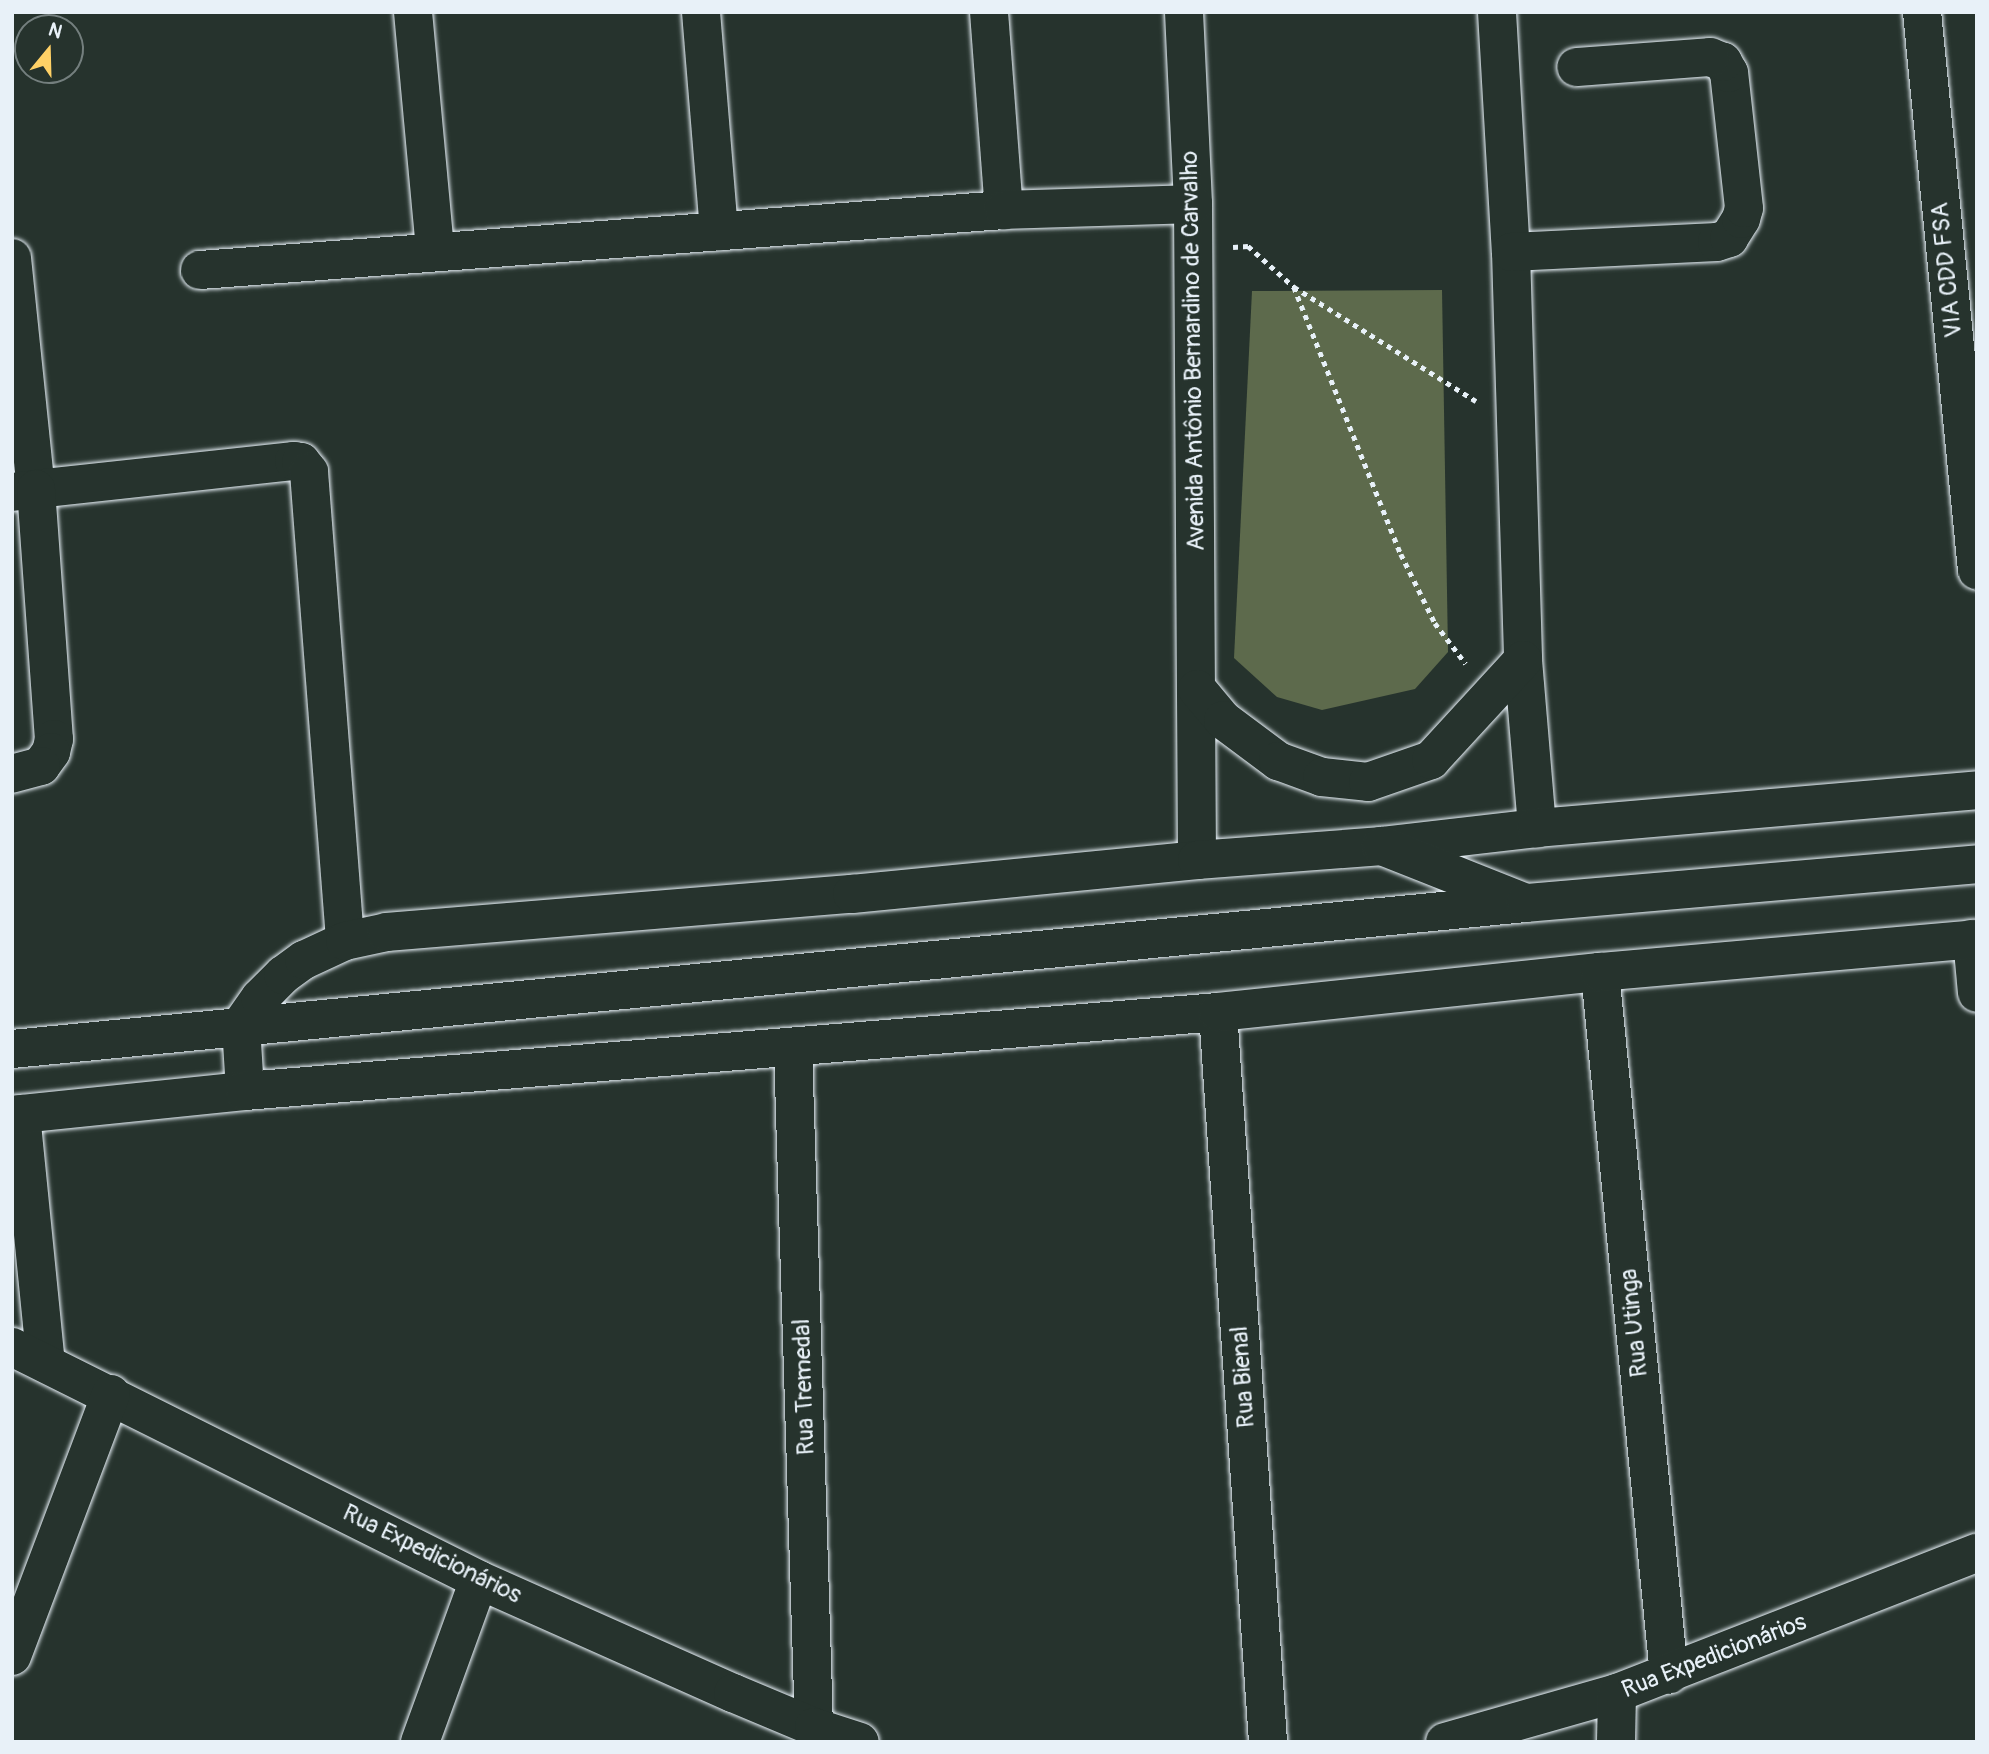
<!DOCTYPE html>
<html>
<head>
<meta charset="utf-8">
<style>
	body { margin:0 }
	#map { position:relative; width:1989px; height:1754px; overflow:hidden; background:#26332d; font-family:Pangolin,sans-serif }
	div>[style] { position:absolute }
	.green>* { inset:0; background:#5d6a4c }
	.path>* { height:4.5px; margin-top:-2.25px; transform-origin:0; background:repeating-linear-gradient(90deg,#e8f1f8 0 5px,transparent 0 10px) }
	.roads { filter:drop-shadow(0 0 2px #e8f1f8) drop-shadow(0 0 2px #e8f1f8) }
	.minor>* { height:38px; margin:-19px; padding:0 19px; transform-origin:19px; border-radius:19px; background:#26332d }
	.highway>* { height:38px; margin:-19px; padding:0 19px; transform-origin:19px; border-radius:19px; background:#26332d }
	span { translate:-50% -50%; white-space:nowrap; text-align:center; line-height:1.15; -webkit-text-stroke:5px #26332d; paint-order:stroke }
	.street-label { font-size:24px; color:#e8f1f8 }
	.frame { position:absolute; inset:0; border:14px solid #e8f1f8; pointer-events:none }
	.north { position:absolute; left:14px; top:14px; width:70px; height:70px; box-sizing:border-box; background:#26332d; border:2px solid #747f7e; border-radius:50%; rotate:19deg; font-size:19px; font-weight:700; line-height:28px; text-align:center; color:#e8f1f8 }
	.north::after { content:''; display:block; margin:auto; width:24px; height:32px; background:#ffd166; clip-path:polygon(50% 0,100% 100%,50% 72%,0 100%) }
</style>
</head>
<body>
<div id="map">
	<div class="green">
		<i style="clip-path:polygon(1442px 290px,1448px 652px,1415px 689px,1322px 710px,1277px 697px,1234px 658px,1252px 291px)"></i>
	</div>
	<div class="path">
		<i style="left:1233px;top:247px;width:15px;rotate:-4deg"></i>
		<i style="left:1248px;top:246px;width:62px;rotate:41.7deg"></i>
		<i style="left:1294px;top:287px;width:215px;rotate:32.1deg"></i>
		<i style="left:1294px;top:287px;width:288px;rotate:68.2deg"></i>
		<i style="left:1401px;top:554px;width:77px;rotate:63.8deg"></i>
		<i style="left:1435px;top:623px;width:51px;rotate:52.9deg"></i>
	</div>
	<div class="roads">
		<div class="minor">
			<i style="left:413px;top:12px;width:240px;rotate:84.7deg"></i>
			<i style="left:701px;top:12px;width:220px;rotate:85.3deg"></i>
			<i style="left:989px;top:12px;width:199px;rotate:85.7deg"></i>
			<i style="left:1184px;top:12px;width:192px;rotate:87.3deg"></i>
			<i style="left:1193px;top:204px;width:656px;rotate:89.65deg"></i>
			<i style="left:1497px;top:12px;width:240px;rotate:86.7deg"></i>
			<i style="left:1511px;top:252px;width:408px;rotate:88.3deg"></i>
			<i style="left:1523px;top:660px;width:169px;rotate:85.2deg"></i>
			<i style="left:1922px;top:12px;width:561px;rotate:84.37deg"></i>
			<i style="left:1511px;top:252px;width:206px;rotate:-2.8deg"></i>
			<i style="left:1717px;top:242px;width:13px;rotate:-18deg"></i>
			<i style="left:1729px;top:238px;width:22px;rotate:-58deg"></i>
			<i style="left:1741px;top:219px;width:11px;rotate:-75deg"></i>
			<i style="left:1744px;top:208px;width:136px;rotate:-96.3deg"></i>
			<i style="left:1729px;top:73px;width:13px;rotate:-119deg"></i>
			<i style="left:1723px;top:62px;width:14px;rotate:-159deg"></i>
			<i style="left:1710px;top:57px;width:134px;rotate:175.7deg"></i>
			<i style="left:12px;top:258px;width:232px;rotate:84.1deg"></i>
			<i style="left:36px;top:489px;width:260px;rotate:-6.2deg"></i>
			<i style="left:294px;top:461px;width:7px;rotate:8deg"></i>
			<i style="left:301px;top:462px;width:13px;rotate:51deg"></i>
			<i style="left:309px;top:472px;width:470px;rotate:85.6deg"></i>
			<i style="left:200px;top:270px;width:806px;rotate:-4.27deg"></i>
			<i style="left:1004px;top:210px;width:189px;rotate:-1.8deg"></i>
			<i style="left:12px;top:492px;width:24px;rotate:-7deg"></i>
			<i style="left:36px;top:489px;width:251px;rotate:85.9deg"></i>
			<i style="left:54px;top:739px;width:13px;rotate:103deg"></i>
			<i style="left:51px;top:752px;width:17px;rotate:126deg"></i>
			<i style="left:41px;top:766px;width:30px;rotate:165deg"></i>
			<i style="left:1197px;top:689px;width:40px;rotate:50deg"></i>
			<i style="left:1223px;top:720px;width:69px;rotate:36.7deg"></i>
			<i style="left:1278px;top:761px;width:47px;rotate:20deg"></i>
			<i style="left:1322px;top:777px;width:46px;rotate:6.2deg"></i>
			<i style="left:1368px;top:782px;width:67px;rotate:-19.2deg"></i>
			<i style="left:1431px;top:760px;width:136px;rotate:-47.4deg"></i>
			<i style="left:1972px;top:939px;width:54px;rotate:84.7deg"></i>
			<i style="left:1600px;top:972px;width:706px;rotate:84.39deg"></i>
			<i style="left:1218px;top:1012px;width:732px;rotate:86.08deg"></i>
			<i style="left:793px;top:1048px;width:679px;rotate:88.23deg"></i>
			<i style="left:245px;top:1091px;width:66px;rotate:-93.5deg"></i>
			<i style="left:241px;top:1025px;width:33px;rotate:-55deg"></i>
			<i style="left:260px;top:998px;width:33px;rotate:-45deg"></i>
			<i style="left:283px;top:975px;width:26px;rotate:-36deg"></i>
			<i style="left:304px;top:960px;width:45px;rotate:-24.9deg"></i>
			<i style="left:345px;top:941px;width:43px;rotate:-12.1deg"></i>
			<i style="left:387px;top:932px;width:467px;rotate:-4.7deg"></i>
			<i style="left:852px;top:894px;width:347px;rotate:-5.6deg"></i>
			<i style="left:1197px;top:860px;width:186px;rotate:-4.3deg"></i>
			<i style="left:1382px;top:846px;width:156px;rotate:-6.6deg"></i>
			<i style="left:1537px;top:828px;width:442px;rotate:-4.9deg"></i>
			<i style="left:21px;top:1114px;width:250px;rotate:84.3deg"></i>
			<i style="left:12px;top:1347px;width:522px;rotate:26.52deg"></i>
			<i style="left:479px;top:1580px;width:278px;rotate:24deg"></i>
			<i style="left:733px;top:1693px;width:88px;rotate:22.8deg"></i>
			<i style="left:814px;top:1727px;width:48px;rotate:18.1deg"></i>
			<i style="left:12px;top:1656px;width:280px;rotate:-69.3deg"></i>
			<i style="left:420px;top:1742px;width:172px;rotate:-70deg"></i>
			<i style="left:1445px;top:1742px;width:179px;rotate:-15.9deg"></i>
			<i style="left:1617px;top:1693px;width:386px;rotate:-21.3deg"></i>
			<i style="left:1616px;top:1742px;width:49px;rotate:-88.8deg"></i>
		</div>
		<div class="highway">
			<i style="left:1382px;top:846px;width:149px;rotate:21.6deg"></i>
			<i style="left:12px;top:1049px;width:1521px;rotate:-5.51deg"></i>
			<i style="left:1526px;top:903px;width:453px;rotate:-4.9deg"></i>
			<i style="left:12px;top:1115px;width:234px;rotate:-5.9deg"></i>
			<i style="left:245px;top:1091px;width:976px;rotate:-4.64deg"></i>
			<i style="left:1218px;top:1012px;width:384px;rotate:-6deg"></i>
			<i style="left:1600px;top:972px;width:378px;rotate:-5deg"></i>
		</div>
	</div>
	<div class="street-label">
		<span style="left:1947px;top:270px;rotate:-96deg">VIA CDD FSA</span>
		<span style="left:1193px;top:351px;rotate:-91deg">Avenida Antônio Bernardino de Carvalho</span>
		<span style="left:1634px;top:1323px;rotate:-96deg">Rua Utinga</span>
		<span style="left:1243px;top:1377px;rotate:-94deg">Rua Bienal</span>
		<span style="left:804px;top:1387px;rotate:-92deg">Rua Tremedal</span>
		<span style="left:432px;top:1554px;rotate:26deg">Rua Expedicionários</span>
		<span style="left:1714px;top:1656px;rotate:-21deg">Rua Expedicionários</span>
	</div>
	<div class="frame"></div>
	<div class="north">N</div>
</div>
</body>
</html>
